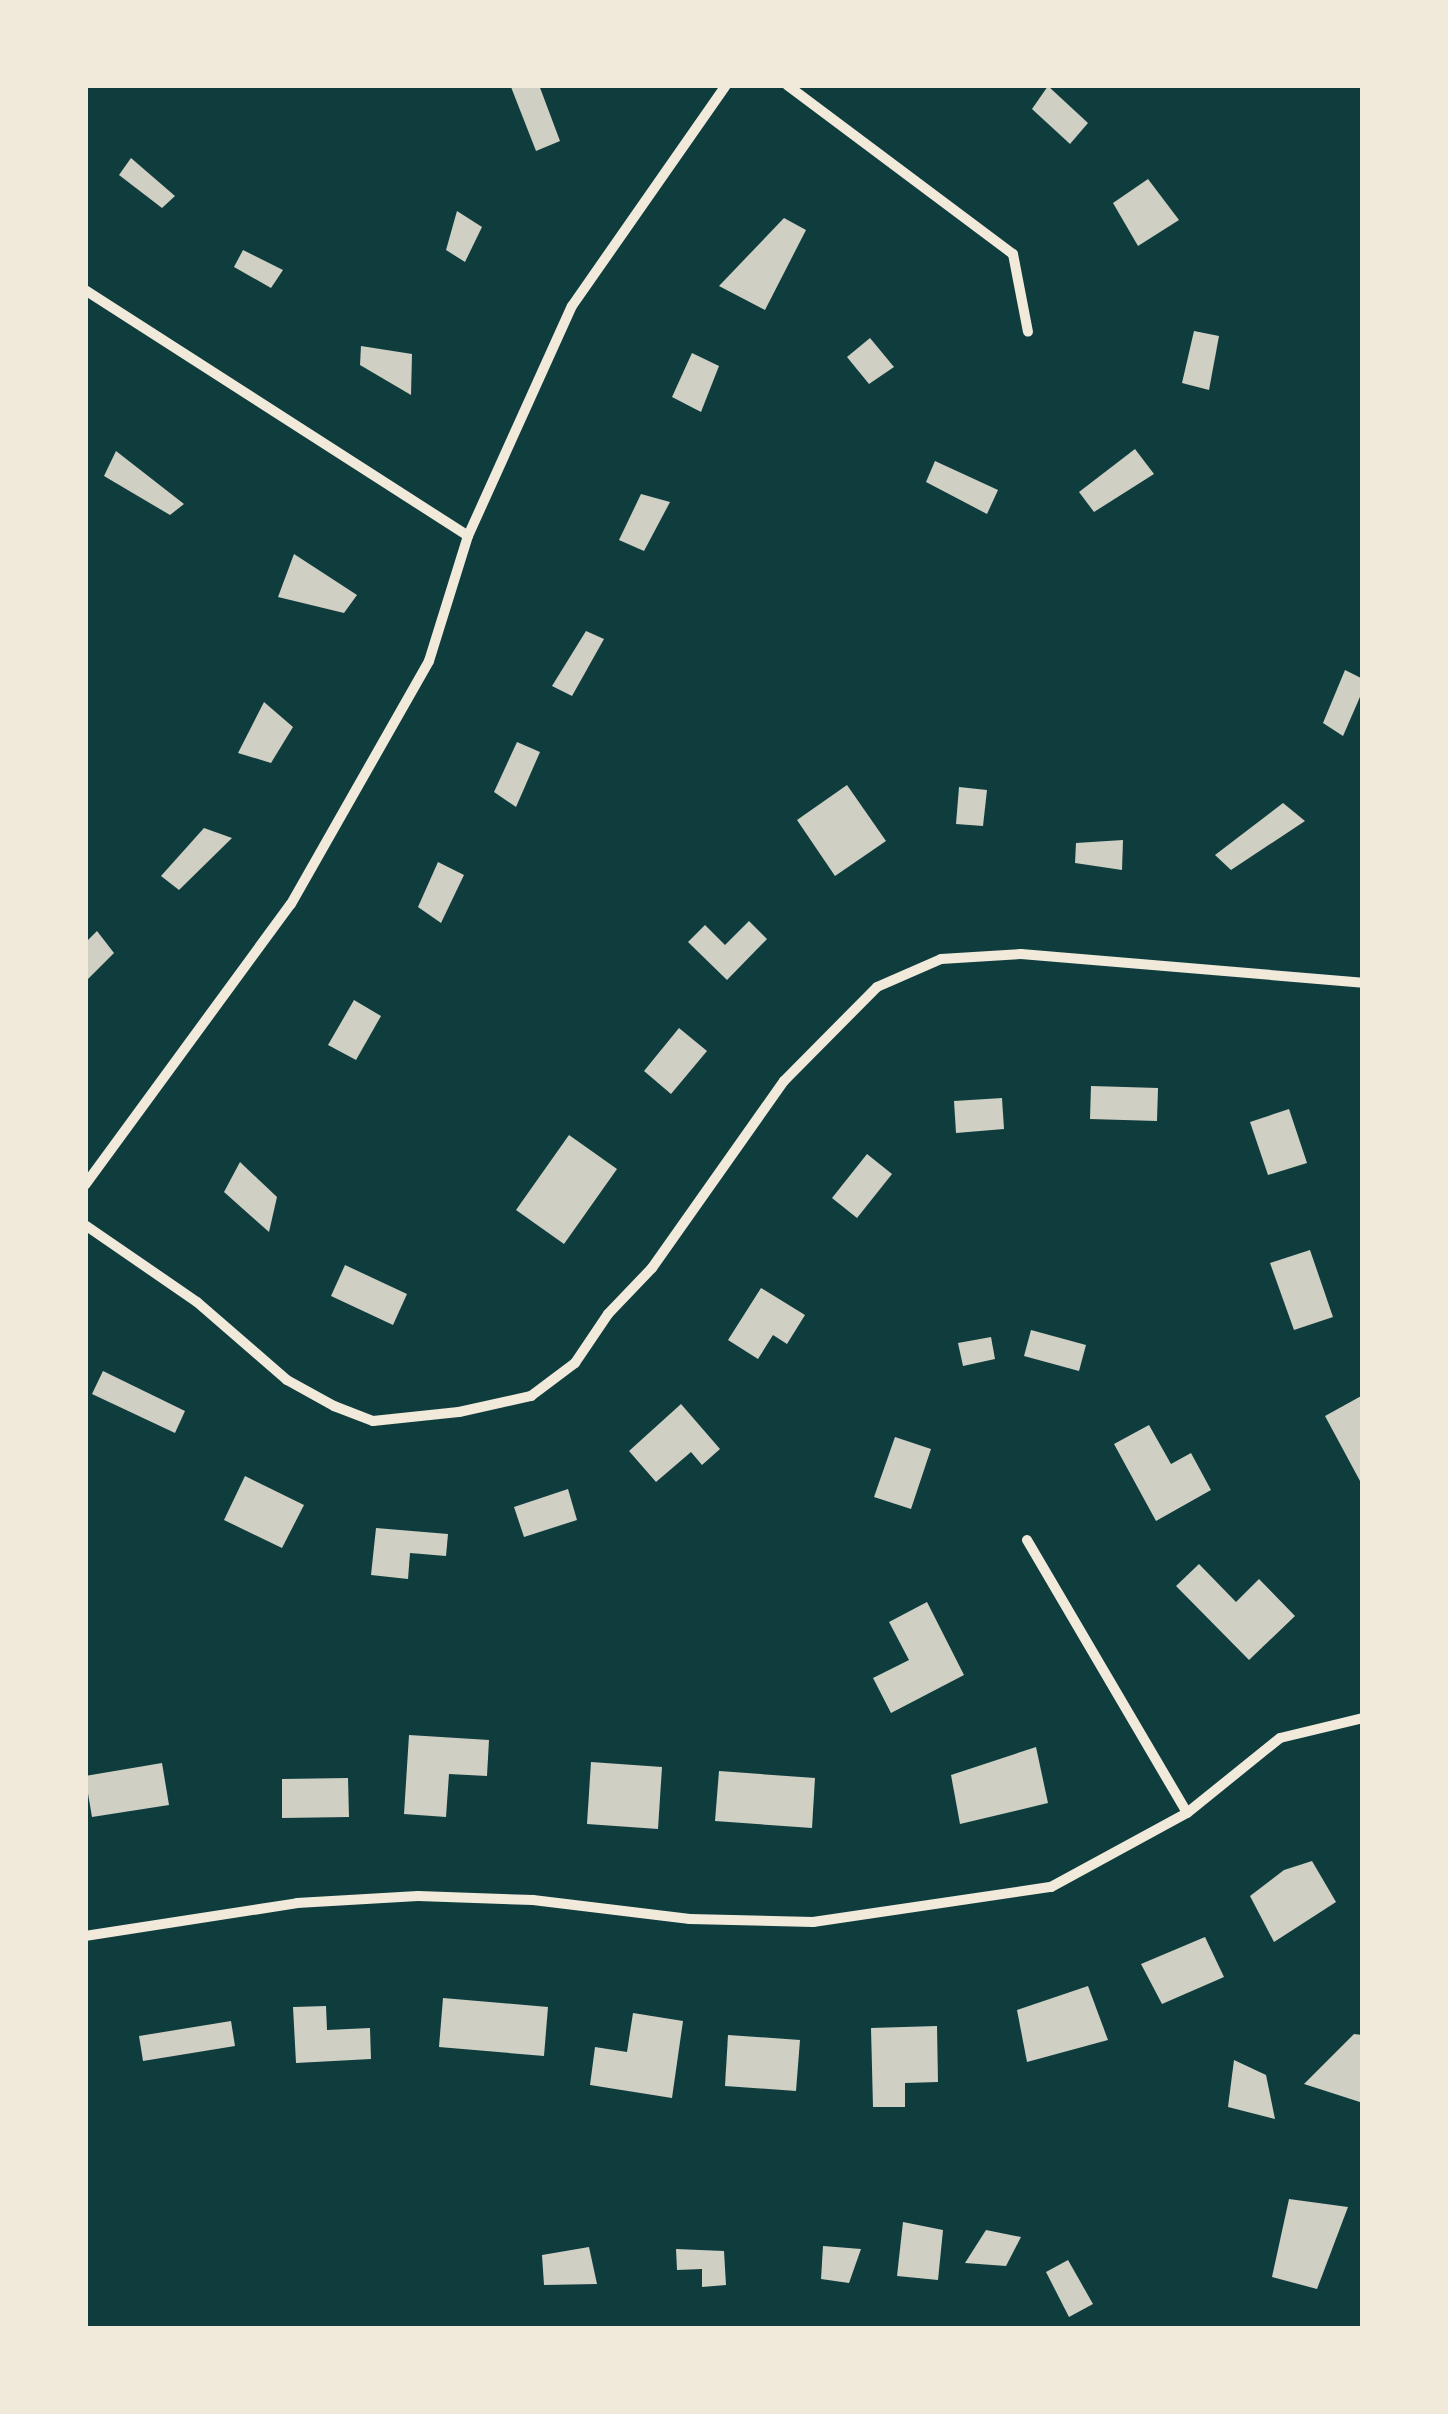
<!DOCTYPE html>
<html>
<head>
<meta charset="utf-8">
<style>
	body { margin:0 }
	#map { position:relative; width:1448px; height:2414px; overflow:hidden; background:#0f3d3e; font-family:Signika,sans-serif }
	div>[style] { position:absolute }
	.building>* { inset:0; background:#cfcfc3 }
	.minor>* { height:10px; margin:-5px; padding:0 5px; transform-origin:5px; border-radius:5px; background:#f1e9da }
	span { translate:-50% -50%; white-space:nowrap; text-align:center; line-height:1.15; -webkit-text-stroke:9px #f1e9da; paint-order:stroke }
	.frame { position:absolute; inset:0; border:88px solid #f1e9da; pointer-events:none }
</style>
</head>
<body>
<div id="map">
	<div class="building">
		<i style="clip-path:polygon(539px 85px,560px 141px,536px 151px,511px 87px)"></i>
		<i style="clip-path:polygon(1048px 86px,1088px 123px,1070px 144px,1032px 109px)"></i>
		<i style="clip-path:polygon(131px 158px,175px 196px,162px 208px,119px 175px)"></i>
		<i style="clip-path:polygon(1148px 179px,1179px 220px,1138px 246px,1113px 203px)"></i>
		<i style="clip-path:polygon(457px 211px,482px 227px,465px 262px,446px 250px)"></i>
		<i style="clip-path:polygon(784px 218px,806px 230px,765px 310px,719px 286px)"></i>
		<i style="clip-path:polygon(243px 250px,283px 270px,271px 288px,234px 267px)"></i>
		<i style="clip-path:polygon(1194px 331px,1219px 336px,1209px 390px,1182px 383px)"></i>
		<i style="clip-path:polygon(870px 338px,894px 367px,869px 384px,847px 357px)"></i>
		<i style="clip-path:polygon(361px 346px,412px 354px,411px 395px,360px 365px)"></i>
		<i style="clip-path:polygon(692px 353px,719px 366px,701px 412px,672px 397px)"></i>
		<i style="clip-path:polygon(1135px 449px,1154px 474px,1094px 512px,1079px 492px)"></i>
		<i style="clip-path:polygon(116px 451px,184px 504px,170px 515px,104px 476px)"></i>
		<i style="clip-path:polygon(935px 461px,998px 490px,987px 514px,926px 482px)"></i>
		<i style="clip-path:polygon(641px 494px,670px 502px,644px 551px,619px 540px)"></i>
		<i style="clip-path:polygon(294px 554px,357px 595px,344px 613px,278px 597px)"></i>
		<i style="clip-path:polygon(586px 631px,604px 639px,572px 696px,552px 686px)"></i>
		<i style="clip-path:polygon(1345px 670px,1363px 679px,1363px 690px,1343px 736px,1323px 723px)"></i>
		<i style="clip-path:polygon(264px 702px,293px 727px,271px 763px,238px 753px)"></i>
		<i style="clip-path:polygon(517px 742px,540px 752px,516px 807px,494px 792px)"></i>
		<i style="clip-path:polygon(847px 785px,886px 841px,835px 876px,797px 820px)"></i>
		<i style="clip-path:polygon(959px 787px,987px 790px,983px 826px,956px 824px)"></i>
		<i style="clip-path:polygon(1283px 803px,1305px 821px,1231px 870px,1215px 855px)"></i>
		<i style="clip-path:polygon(204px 828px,232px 838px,179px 890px,161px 876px)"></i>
		<i style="clip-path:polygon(1123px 840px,1122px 870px,1075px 863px,1076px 843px)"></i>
		<i style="clip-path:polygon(438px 862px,464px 875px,441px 923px,418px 907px)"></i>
		<i style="clip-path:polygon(749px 921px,767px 939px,727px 980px,688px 942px,705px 925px,725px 945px)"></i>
		<i style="clip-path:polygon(97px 931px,114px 953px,85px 982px,85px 943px)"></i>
		<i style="clip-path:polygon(354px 1000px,381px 1016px,356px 1060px,328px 1045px)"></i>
		<i style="clip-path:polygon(679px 1028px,707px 1051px,671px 1094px,644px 1071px)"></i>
		<i style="clip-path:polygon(1091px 1086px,1158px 1088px,1157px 1121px,1090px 1119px)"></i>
		<i style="clip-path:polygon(1002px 1098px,1004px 1129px,956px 1133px,954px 1101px)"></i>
		<i style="clip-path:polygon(1289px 1109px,1307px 1163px,1268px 1175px,1250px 1122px)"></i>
		<i style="clip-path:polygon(569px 1135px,617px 1169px,564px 1244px,516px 1210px)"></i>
		<i style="clip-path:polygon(867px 1154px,892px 1174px,857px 1218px,832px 1198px)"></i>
		<i style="clip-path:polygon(240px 1162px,277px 1197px,269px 1232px,224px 1192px)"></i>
		<i style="clip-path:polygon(1310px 1250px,1333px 1317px,1294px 1330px,1270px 1263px)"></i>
		<i style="clip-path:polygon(345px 1265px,407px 1294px,393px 1325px,331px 1296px)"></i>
		<i style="clip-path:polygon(761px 1288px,805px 1315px,787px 1344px,773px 1335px,758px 1359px,728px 1340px)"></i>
		<i style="clip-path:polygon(1031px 1330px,1086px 1345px,1079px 1371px,1024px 1356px)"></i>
		<i style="clip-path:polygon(991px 1337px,995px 1359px,963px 1366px,958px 1343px)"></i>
		<i style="clip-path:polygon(103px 1371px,185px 1411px,175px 1433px,92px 1394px)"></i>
		<i style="clip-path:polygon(1363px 1395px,1363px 1479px,1360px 1481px,1325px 1416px)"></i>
		<i style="clip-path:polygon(681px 1404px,720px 1449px,702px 1465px,691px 1452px,656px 1482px,629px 1451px)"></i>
		<i style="clip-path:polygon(1149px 1425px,1171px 1464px,1191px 1453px,1211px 1490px,1156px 1521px,1114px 1444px)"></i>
		<i style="clip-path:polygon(895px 1437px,931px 1449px,911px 1509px,874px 1497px)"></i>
		<i style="clip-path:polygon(245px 1476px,304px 1505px,282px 1548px,224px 1520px)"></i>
		<i style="clip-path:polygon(568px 1489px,577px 1520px,524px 1537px,514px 1507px)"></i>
		<i style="clip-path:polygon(376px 1528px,448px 1534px,446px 1556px,410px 1553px,408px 1579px,371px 1575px)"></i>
		<i style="clip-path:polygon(1199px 1564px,1236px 1602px,1259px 1579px,1295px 1616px,1249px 1660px,1176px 1586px)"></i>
		<i style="clip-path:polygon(927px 1602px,964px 1675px,891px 1713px,873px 1678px,909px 1660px,889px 1622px)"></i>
		<i style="clip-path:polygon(409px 1735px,489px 1740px,487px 1776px,449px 1774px,446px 1817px,404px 1814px)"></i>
		<i style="clip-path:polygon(1036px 1747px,1048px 1803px,960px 1824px,951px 1775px)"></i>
		<i style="clip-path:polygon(591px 1762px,662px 1767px,658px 1829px,587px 1824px)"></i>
		<i style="clip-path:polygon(162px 1763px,169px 1805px,92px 1817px,85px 1776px)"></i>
		<i style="clip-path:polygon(719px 1771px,815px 1778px,812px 1828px,715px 1821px)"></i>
		<i style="clip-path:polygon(348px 1778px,349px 1817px,282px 1818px,282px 1779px)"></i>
		<i style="clip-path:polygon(1312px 1861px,1336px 1902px,1274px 1942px,1250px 1896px,1284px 1870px)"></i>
		<i style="clip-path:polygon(1205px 1937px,1224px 1977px,1162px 2004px,1141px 1964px)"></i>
		<i style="clip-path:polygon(1088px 1986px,1108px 2040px,1027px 2062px,1017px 2010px)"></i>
		<i style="clip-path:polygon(443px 1998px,548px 2007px,544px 2056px,439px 2047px)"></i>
		<i style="clip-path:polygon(326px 2006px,327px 2030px,370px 2028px,371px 2059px,296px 2063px,293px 2007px)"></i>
		<i style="clip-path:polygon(633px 2013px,683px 2021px,672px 2098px,590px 2085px,595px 2047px,627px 2052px)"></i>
		<i style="clip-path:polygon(231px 2021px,235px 2046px,143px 2061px,139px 2036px)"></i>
		<i style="clip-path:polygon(937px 2026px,938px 2082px,905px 2083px,905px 2107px,873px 2107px,871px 2028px)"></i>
		<i style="clip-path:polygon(1354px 2034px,1363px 2035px,1363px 2103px,1304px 2084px)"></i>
		<i style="clip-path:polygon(728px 2035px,800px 2040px,796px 2091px,725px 2086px)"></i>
		<i style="clip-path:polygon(1234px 2060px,1266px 2075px,1275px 2119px,1228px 2107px)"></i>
		<i style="clip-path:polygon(1289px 2199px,1348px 2207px,1317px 2289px,1272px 2277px)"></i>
		<i style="clip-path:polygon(903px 2222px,943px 2230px,938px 2280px,897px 2276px)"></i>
		<i style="clip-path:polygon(986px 2230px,1021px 2237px,1006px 2266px,965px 2263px)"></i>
		<i style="clip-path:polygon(823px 2246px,861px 2249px,849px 2283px,821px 2279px)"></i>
		<i style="clip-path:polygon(589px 2247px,597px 2284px,544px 2285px,542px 2255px)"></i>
		<i style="clip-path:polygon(676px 2249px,724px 2251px,726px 2285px,702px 2287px,702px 2269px,677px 2270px)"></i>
		<i style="clip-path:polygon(1068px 2260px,1093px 2304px,1069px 2317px,1046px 2272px)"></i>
	</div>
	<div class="minor">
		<i style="left:787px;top:85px;width:282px;rotate:36.8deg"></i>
		<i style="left:1013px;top:254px;width:79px;rotate:79.1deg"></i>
		<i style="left:85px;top:290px;width:455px;rotate:32.7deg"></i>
		<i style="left:85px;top:1185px;width:348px;rotate:-53.8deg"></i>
		<i style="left:291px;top:904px;width:279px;rotate:-60.4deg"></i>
		<i style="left:429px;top:661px;width:131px;rotate:-72.7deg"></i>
		<i style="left:468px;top:536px;width:252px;rotate:-65.7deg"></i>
		<i style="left:572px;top:306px;width:269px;rotate:-55.1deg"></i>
		<i style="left:85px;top:1225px;width:136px;rotate:34.5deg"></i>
		<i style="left:197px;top:1302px;width:119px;rotate:40.9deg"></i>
		<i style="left:287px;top:1380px;width:54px;rotate:29deg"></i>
		<i style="left:334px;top:1406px;width:42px;rotate:21deg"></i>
		<i style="left:373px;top:1421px;width:86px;rotate:-6deg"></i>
		<i style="left:459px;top:1412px;width:74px;rotate:-12.5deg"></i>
		<i style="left:531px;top:1396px;width:55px;rotate:-36.9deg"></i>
		<i style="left:575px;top:1363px;width:59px;rotate:-56deg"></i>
		<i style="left:608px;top:1314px;width:64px;rotate:-46.3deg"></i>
		<i style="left:652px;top:1268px;width:229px;rotate:-54.8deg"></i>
		<i style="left:784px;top:1081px;width:132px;rotate:-45.3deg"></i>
		<i style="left:877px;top:987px;width:70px;rotate:-23.6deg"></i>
		<i style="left:941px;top:959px;width:80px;rotate:-3.6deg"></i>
		<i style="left:1021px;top:954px;width:343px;rotate:4.8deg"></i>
		<i style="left:1027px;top:1540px;width:316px;rotate:59.6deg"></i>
		<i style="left:85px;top:1936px;width:215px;rotate:-8.8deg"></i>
		<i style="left:297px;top:1903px;width:121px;rotate:-3.3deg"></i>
		<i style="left:418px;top:1896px;width:115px;rotate:2deg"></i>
		<i style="left:533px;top:1900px;width:158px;rotate:6.9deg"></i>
		<i style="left:690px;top:1919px;width:123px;rotate:1.4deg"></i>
		<i style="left:813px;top:1922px;width:241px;rotate:-8.4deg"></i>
		<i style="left:1051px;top:1887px;width:155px;rotate:-28.6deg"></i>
		<i style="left:1187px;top:1813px;width:119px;rotate:-38.9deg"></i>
		<i style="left:1280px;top:1738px;width:85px;rotate:-13.5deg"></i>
	</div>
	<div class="frame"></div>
</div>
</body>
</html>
